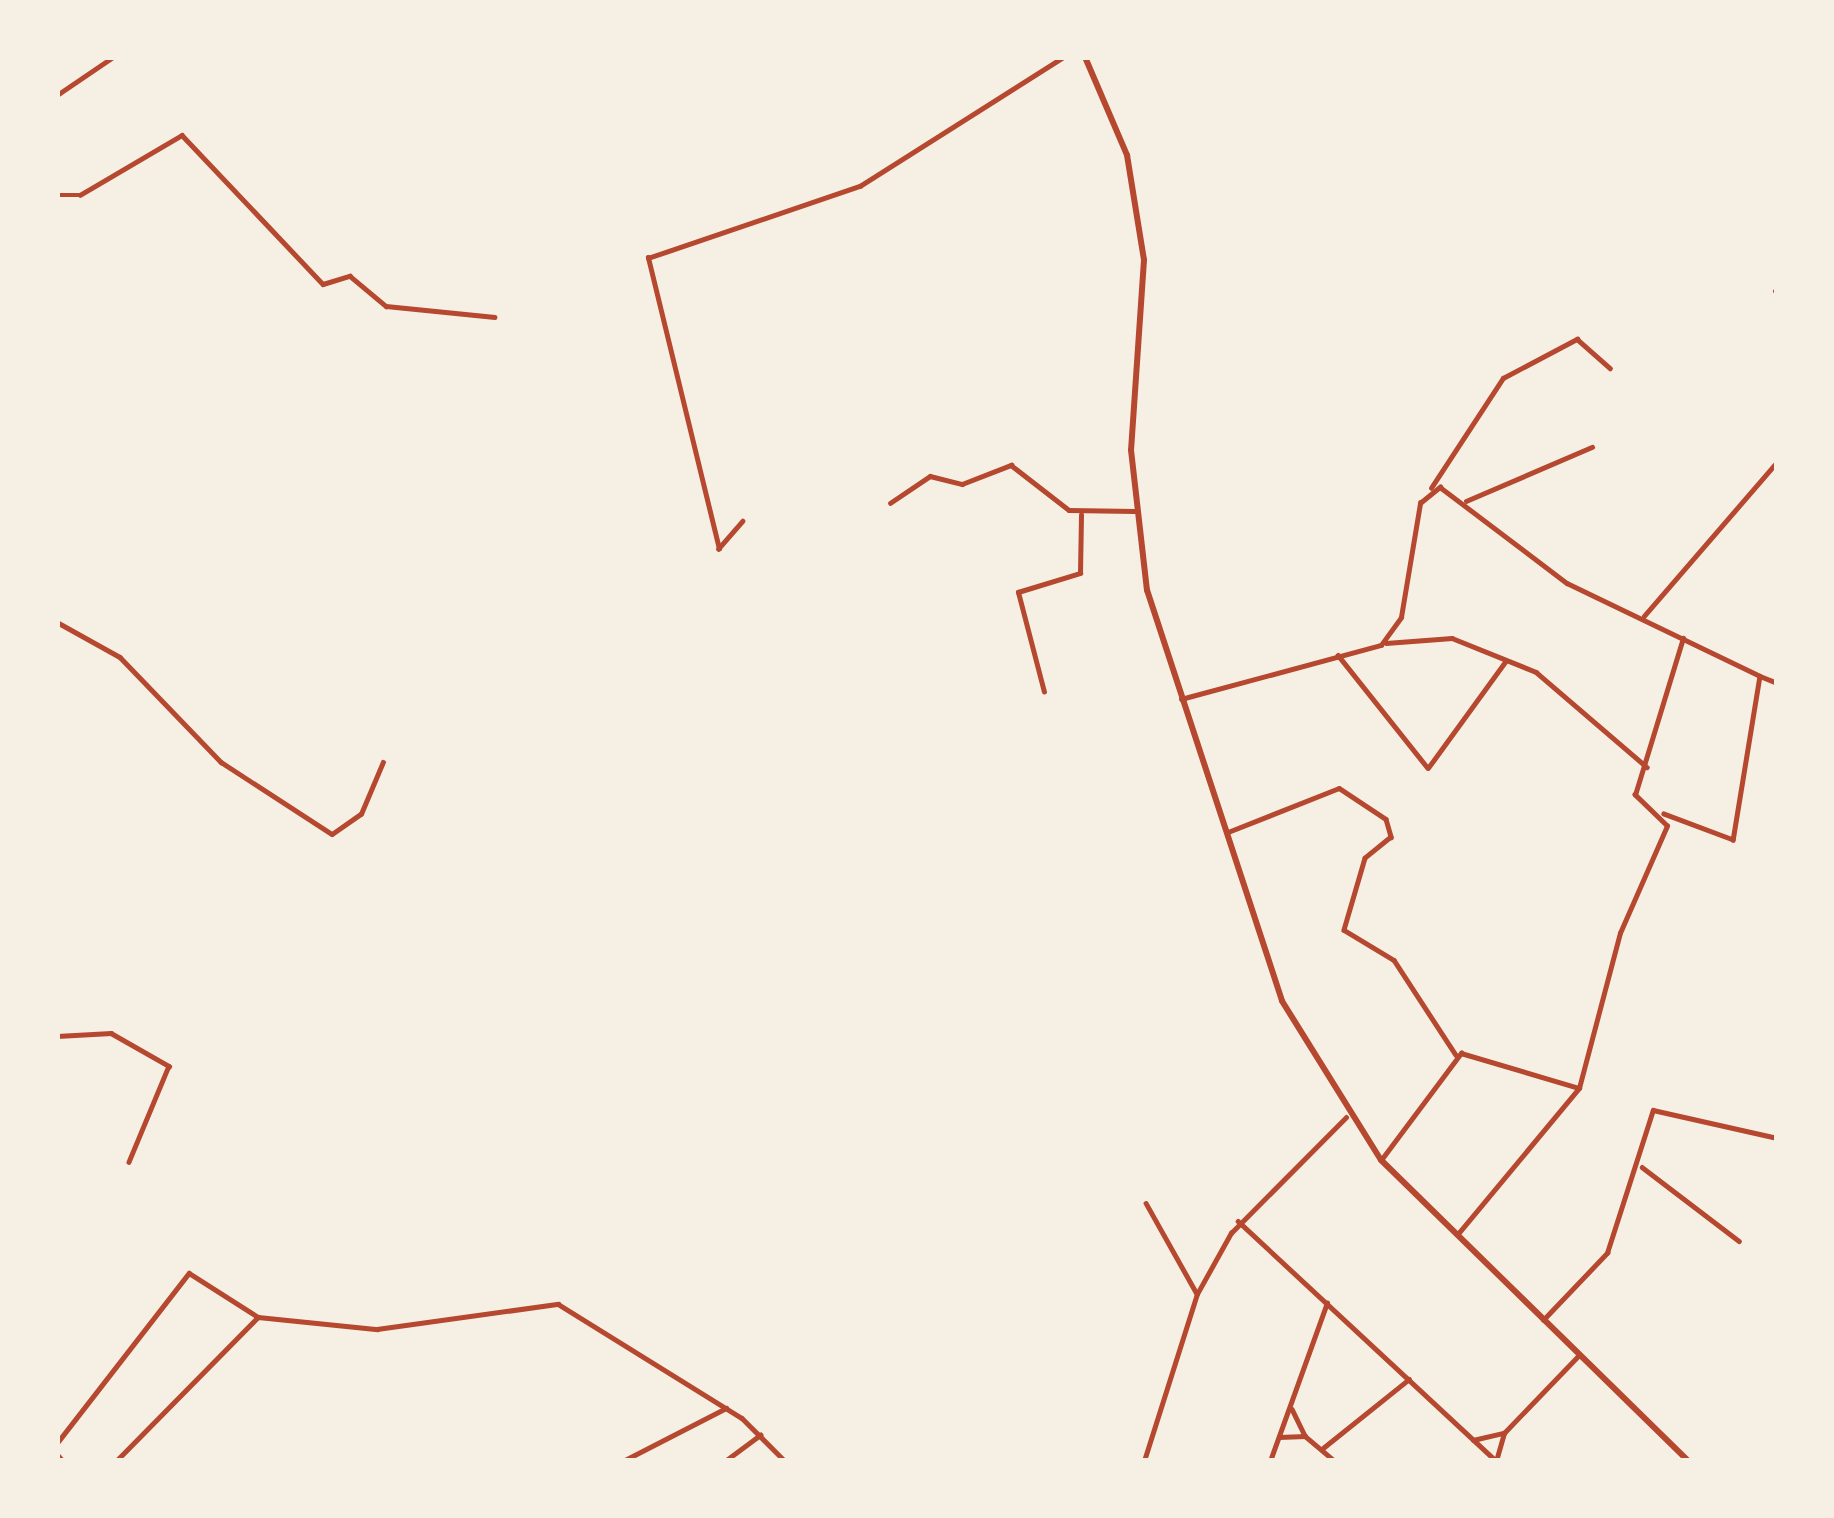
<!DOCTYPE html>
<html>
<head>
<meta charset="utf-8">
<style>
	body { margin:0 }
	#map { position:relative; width:1834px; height:1518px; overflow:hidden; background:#f6efe4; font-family:"Libre Baskerville",serif }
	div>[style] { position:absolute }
	.minor>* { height:4.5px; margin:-2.25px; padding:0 2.25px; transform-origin:2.25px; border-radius:2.25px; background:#b5482f }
	.secondary>* { height:6px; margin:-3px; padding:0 3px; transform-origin:3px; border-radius:3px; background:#b5482f }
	span { translate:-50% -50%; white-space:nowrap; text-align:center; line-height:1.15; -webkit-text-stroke:9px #f6efe4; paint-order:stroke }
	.frame { position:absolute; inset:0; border:60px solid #f6efe4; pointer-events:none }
</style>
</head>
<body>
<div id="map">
	<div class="minor">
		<i style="left:57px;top:95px;width:68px;rotate:-34.2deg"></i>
		<i style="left:57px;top:195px;width:23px"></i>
		<i style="left:80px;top:195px;width:118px;rotate:-30.5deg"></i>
		<i style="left:182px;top:135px;width:205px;rotate:46.6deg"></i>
		<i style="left:323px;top:284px;width:28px;rotate:-17deg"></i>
		<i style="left:350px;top:276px;width:47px;rotate:39.8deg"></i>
		<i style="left:386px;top:306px;width:109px;rotate:5.8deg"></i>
		<i style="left:1775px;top:291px;width:2px;rotate:-27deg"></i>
		<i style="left:1431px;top:488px;width:131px;rotate:-56.8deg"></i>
		<i style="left:1503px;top:378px;width:84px;rotate:-27.8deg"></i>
		<i style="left:1577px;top:339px;width:44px;rotate:41.3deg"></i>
		<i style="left:1466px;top:501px;width:137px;rotate:-23.2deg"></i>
		<i style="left:890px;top:503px;width:48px;rotate:-34deg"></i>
		<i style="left:930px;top:476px;width:33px;rotate:14deg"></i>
		<i style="left:962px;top:484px;width:53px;rotate:-21.2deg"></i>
		<i style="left:1011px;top:465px;width:73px;rotate:37.8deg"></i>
		<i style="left:1069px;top:510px;width:65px;rotate:0.9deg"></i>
		<i style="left:743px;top:521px;width:37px;rotate:131deg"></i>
		<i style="left:719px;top:549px;width:300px;rotate:-103.7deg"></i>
		<i style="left:648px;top:258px;width:224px;rotate:-18.8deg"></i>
		<i style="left:860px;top:186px;width:241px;rotate:-32.4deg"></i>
		<i style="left:1644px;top:616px;width:203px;rotate:-49.2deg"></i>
		<i style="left:57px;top:622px;width:72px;rotate:29.1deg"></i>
		<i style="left:120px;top:657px;width:146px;rotate:46.1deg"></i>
		<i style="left:221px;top:762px;width:132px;rotate:33deg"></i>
		<i style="left:332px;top:834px;width:35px;rotate:-35deg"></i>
		<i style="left:361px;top:814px;width:56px;rotate:-67.1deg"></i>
		<i style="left:1386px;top:643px;width:66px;rotate:-4.3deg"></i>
		<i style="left:1452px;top:638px;width:91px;rotate:22deg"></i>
		<i style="left:1536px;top:672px;width:146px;rotate:40.6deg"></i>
		<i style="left:1338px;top:655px;width:144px;rotate:51.5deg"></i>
		<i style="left:1428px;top:768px;width:131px;rotate:-54deg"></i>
		<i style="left:1760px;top:676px;width:18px;rotate:22deg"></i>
		<i style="left:1044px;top:692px;width:103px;rotate:-104.6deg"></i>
		<i style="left:1018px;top:592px;width:65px;rotate:-17deg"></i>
		<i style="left:1080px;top:573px;width:58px;rotate:-89deg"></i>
		<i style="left:1181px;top:699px;width:207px;rotate:-15.1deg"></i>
		<i style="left:1381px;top:645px;width:34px;rotate:-54deg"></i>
		<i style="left:1401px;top:617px;width:116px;rotate:-80.5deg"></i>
		<i style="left:1420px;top:503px;width:26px;rotate:-39deg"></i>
		<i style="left:1440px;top:487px;width:159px;rotate:37.1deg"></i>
		<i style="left:1567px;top:583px;width:214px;rotate:25.7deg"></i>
		<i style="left:1760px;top:676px;width:166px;rotate:99.3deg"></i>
		<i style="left:1733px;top:840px;width:74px;rotate:-159.4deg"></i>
		<i style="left:1228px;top:832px;width:119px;rotate:-21.6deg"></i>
		<i style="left:1339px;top:788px;width:56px;rotate:33.4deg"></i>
		<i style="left:1386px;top:819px;width:19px;rotate:74deg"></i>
		<i style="left:1391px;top:837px;width:33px;rotate:141deg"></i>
		<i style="left:1365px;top:858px;width:75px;rotate:106.3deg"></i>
		<i style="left:1344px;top:930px;width:58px;rotate:31deg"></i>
		<i style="left:1394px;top:960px;width:113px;rotate:56.9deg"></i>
		<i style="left:57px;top:1036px;width:54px;rotate:-3.2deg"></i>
		<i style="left:111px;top:1033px;width:67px;rotate:29.6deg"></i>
		<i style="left:169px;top:1066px;width:104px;rotate:112.6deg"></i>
		<i style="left:1381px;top:1160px;width:134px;rotate:-53.2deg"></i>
		<i style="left:1461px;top:1053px;width:123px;rotate:16.5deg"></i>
		<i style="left:1642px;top:1167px;width:122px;rotate:37.3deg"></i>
		<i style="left:1146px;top:1203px;width:104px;rotate:60.7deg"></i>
		<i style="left:1238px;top:1221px;width:352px;rotate:42.9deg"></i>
		<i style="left:1457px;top:1235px;width:191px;rotate:-50.3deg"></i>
		<i style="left:1579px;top:1088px;width:160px;rotate:-75.2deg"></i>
		<i style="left:1620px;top:933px;width:117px;rotate:-66.3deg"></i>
		<i style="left:1667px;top:826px;width:45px;rotate:-135.9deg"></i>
		<i style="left:1635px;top:795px;width:164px;rotate:-73deg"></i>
		<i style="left:1543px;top:1320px;width:93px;rotate:-46.3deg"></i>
		<i style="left:1607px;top:1253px;width:150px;rotate:-72.2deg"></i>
		<i style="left:1653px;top:1110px;width:127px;rotate:12.7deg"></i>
		<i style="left:1292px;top:1409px;width:30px;rotate:64deg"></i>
		<i style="left:1279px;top:1437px;width:26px;rotate:-2deg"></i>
		<i style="left:1305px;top:1436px;width:39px;rotate:40deg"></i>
		<i style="left:1473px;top:1440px;width:32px;rotate:-13deg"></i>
		<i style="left:1504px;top:1433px;width:107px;rotate:-46.1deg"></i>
		<i style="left:57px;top:1443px;width:215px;rotate:-52.2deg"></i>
		<i style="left:189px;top:1273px;width:82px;rotate:32.5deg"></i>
		<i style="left:1323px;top:1448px;width:110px;rotate:-38.7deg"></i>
		<i style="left:57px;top:1454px;width:9px;rotate:49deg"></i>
		<i style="left:116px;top:1461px;width:202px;rotate:-45.4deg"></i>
		<i style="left:258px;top:1317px;width:120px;rotate:5.8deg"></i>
		<i style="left:377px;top:1329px;width:183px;rotate:-7.9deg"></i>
		<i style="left:558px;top:1304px;width:216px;rotate:31.8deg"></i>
		<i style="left:742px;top:1418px;width:61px;rotate:45deg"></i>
		<i style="left:623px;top:1461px;width:116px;rotate:-27.2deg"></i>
		<i style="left:725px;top:1461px;width:44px;rotate:-36.6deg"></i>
		<i style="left:1144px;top:1461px;width:175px;rotate:-72.4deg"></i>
		<i style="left:1197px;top:1294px;width:70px;rotate:-60.9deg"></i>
		<i style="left:1231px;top:1233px;width:163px;rotate:-45.2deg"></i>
		<i style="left:1270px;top:1461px;width:168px;rotate:-70.2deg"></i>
		<i style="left:1496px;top:1461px;width:29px;rotate:-74deg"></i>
	</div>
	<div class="secondary">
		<i style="left:1085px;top:57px;width:107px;rotate:66.8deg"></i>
		<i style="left:1127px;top:155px;width:106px;rotate:80.8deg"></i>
		<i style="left:1144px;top:260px;width:190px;rotate:93.9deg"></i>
		<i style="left:1131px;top:450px;width:141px;rotate:83.5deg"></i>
		<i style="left:1147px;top:590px;width:433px;rotate:71.8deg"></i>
		<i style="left:1282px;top:1001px;width:187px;rotate:58.1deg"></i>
		<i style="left:1381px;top:1160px;width:430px;rotate:44.4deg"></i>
	</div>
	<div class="frame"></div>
</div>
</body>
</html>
